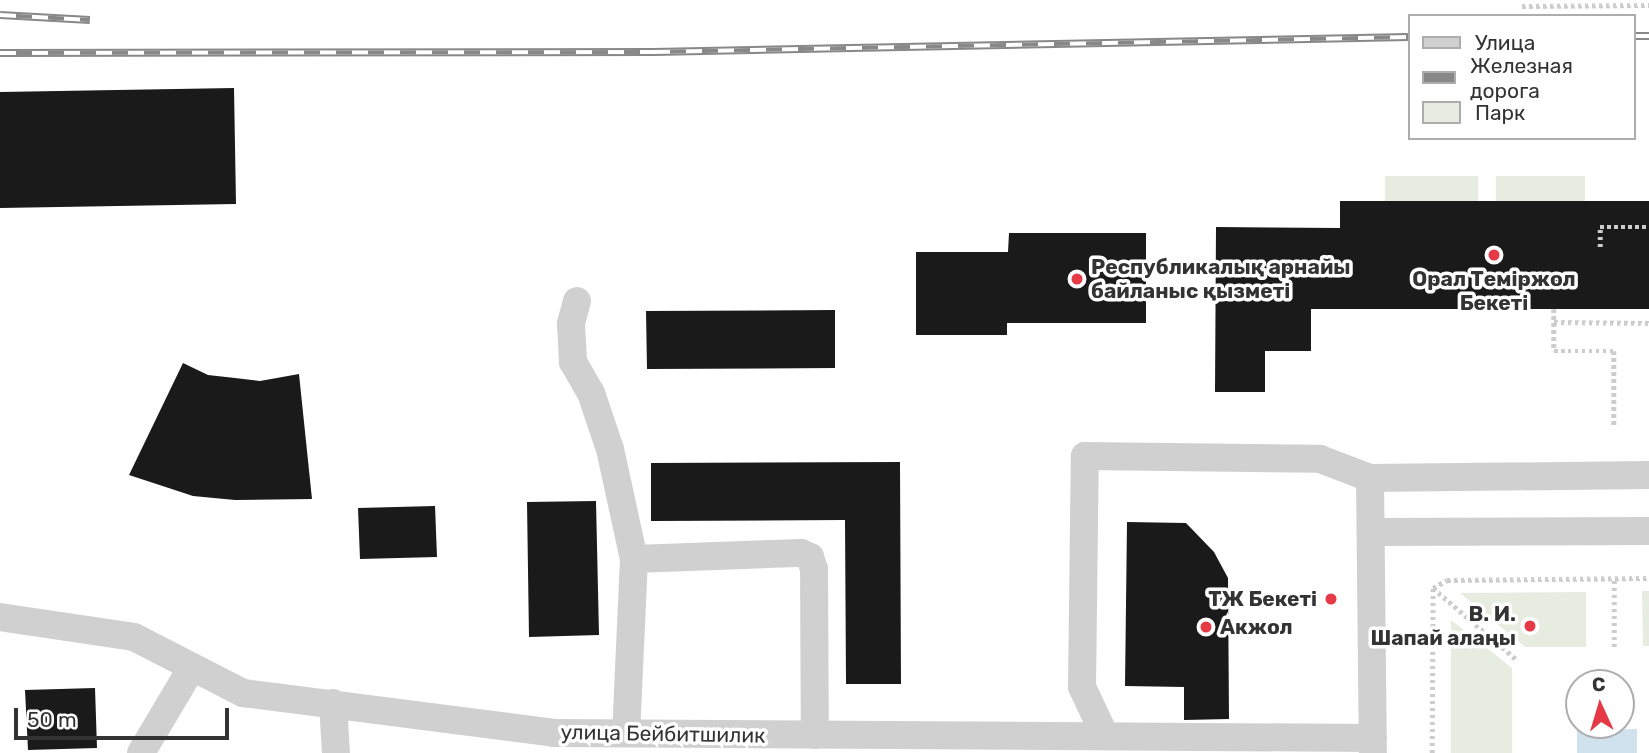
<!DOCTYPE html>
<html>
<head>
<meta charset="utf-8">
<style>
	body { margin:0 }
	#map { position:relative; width:1649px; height:753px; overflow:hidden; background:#fff; font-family:Rubik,sans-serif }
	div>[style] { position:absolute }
	.green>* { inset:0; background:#e6ecdf }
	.water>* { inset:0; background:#cfe2ee }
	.building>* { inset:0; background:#1a1a1a }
	.path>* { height:4.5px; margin-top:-2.25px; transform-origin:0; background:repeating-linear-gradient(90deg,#cdcdcd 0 3.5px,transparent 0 7px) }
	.minor>* { height:28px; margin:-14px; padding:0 14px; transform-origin:14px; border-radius:14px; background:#d0d0d0 }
	.rail>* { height:8px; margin-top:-4px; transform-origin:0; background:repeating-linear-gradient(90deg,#fff 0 16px,#888 0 32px); box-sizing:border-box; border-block:2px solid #888 }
	.dots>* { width:19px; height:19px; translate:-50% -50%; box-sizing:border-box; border:4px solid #fff; border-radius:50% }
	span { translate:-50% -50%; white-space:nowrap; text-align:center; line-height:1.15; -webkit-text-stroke:7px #fff; paint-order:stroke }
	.poi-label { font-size:21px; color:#333; font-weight:700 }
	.left { translate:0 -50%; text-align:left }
	.right { translate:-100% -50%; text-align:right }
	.street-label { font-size:21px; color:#333 }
	.legend { position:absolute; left:1408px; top:14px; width:228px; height:126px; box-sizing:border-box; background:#fff; border:2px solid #adadad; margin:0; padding:9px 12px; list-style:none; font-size:21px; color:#333 }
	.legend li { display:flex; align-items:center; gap:14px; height:35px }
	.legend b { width:35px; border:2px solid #adadad }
	.north { position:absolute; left:1565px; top:669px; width:70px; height:70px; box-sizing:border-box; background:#fff; border:2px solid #adadad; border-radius:50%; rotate:356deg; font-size:19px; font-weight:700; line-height:28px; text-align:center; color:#333 }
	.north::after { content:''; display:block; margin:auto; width:24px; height:32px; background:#e63946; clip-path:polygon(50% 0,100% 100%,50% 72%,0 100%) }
	.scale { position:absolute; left:14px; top:708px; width:215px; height:32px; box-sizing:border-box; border:4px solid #333; border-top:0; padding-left:9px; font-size:21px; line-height:24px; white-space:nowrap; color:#333; -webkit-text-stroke:5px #fff; paint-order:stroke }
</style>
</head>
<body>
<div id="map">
	<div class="green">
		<i style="clip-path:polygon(1385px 176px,1478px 176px,1478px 201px,1385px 201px)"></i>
		<i style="clip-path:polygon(1496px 176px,1585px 176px,1585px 201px,1496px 201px)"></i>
		<i style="clip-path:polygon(1642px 591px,1649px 591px,1649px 646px,1643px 646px)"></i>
		<i style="clip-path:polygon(1586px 592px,1586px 647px,1525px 647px,1460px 593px)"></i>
		<i style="clip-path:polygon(1451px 620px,1512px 668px,1512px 753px,1451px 753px)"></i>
	</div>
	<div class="water">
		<i style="clip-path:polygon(1637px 729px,1637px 753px,1577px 753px,1577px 730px)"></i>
	</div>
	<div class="building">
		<i style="clip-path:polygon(234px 88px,236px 204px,0 208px,0 92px)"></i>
		<i style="clip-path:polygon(1340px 201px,1649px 201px,1649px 309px,1311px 309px,1311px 351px,1265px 351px,1265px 392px,1215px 392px,1216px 227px,1340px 228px)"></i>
		<i style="clip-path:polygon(1009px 233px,1146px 233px,1146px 323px,1007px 323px,1007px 335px,916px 335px,916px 252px,1008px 252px)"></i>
		<i style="clip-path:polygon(835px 310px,835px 368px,647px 369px,646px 311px)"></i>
		<i style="clip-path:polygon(183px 363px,208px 375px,235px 378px,260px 381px,299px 374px,312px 499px,235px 500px,193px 496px,129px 475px)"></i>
		<i style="clip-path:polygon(900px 462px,901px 684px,846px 684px,845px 520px,651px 521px,651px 463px)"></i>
		<i style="clip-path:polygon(596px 501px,599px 635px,529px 637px,527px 502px)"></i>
		<i style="clip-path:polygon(435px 506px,437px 557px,360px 559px,358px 508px)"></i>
		<i style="clip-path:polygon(1127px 522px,1186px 523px,1214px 552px,1228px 578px,1229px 719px,1184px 720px,1184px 687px,1125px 686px)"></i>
		<i style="clip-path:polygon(95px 688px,97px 748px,28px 750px,25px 690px)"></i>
	</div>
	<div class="path">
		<i style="left:1522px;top:6px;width:127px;rotate:-0.5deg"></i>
		<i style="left:1600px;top:247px;width:20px;rotate:-90deg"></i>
		<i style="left:1600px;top:227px;width:49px"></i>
		<i style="left:1554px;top:309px;width:42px;rotate:90deg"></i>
		<i style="left:1554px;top:351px;width:60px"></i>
		<i style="left:1614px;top:351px;width:76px;rotate:90deg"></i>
		<i style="left:1554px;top:322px;width:95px;rotate:0.6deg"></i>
		<i style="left:1433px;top:588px;width:111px;rotate:40.6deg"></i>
		<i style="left:1614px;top:647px;width:69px;rotate:-90deg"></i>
		<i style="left:1432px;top:753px;width:165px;rotate:-89.7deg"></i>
		<i style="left:1433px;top:588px;width:16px;rotate:-30deg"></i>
		<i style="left:1447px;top:580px;width:202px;rotate:-0.6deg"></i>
	</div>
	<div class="minor">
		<i style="left:577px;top:301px;width:24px;rotate:105deg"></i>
		<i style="left:571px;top:324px;width:38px;rotate:87deg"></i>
		<i style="left:573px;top:362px;width:36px;rotate:60deg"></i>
		<i style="left:591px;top:393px;width:59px;rotate:71.3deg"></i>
		<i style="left:610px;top:449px;width:113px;rotate:77.7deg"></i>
		<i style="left:634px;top:559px;width:174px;rotate:92.6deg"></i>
		<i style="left:1370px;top:478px;width:279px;rotate:-0.6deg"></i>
		<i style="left:1371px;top:532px;width:278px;rotate:-0.2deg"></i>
		<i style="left:634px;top:559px;width:167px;rotate:-2.1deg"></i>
		<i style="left:801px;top:553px;width:10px;rotate:24deg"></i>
		<i style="left:810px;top:557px;width:13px;rotate:72deg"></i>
		<i style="left:814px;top:569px;width:166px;rotate:89.7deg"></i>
		<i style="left:0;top:617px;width:135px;rotate:8.5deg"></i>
		<i style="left:134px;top:637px;width:123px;rotate:27.2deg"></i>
		<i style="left:243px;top:693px;width:314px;rotate:7.3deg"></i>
		<i style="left:554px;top:733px;width:819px;rotate:0.35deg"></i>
		<i style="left:333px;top:703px;width:50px;rotate:86.6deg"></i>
		<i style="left:1105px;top:736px;width:54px;rotate:-115.1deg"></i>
		<i style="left:1082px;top:687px;width:231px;rotate:-89.3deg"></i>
		<i style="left:1085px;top:456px;width:235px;rotate:0.7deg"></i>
		<i style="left:1320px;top:459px;width:53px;rotate:20.8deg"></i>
		<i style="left:1370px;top:478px;width:275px;rotate:89.4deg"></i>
		<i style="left:141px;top:753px;width:100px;rotate:-59.3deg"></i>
	</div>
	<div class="rail">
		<i style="left:0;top:15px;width:90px;rotate:3.2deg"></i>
		<i style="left:1633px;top:36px;width:16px"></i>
		<i style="left:0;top:53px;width:654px;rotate:-0.09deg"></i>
		<i style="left:654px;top:52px;width:755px;rotate:-1.14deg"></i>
	</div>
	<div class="dots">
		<i style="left:1494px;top:255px;background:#e63946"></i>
		<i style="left:1077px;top:279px;background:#e63946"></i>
		<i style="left:1331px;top:599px;background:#e63946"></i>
		<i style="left:1530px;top:626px;background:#e63946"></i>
		<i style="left:1206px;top:627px;background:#e63946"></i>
	</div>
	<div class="poi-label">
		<span class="left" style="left:1091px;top:279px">Республикалық арнайы<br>байланыс қызметі</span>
		<span style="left:1494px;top:291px">Орал Теміржол<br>Бекеті</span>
		<span class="right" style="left:1317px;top:599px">ТЖ Бекеті</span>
		<span class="right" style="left:1516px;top:626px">В. И.<br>Шапай алаңы</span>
		<span class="left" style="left:1220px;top:627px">Акжол</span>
	</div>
	<div class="street-label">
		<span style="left:663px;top:734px;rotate:1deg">улица Бейбитшилик</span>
	</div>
	<ul class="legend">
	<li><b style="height:9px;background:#d0d0d0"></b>Улица</li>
	<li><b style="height:9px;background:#888"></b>Железная дорога</li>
	<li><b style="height:19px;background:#e6ecdf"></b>Парк</li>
	</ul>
	<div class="north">С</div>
	<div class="scale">50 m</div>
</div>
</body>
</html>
